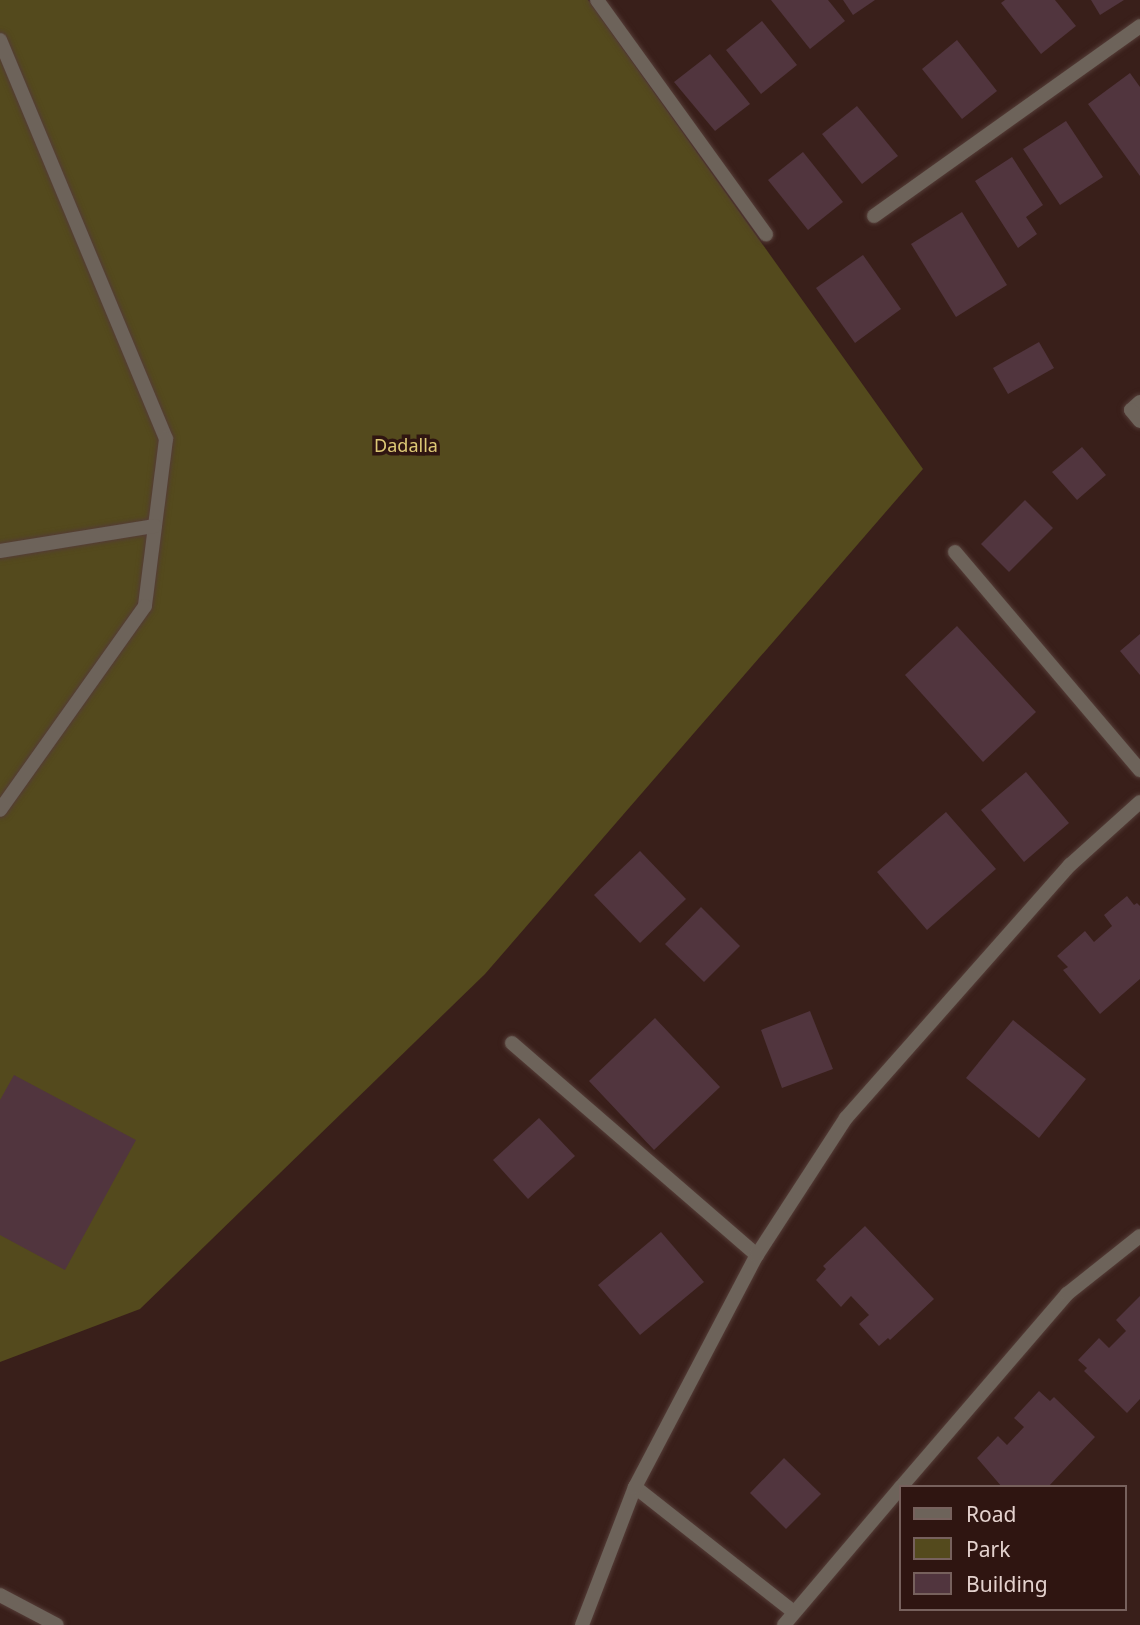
<!DOCTYPE html>
<html>
<head>
<meta charset="utf-8">
<style>
	body { margin:0 }
	#map { position:relative; width:1140px; height:1625px; overflow:hidden; background:#391f1a; font-family:"Noto Sans",sans-serif }
	div>[style] { position:absolute }
	.green>* { inset:0; background:#544a1d }
	.building>* { inset:0; background:#51353e }
	.roads { filter:drop-shadow(0 0 2px #543c37) drop-shadow(0 0 2px #543c37) }
	.minor>* { height:14px; margin:-7px; padding:0 7px; transform-origin:7px; border-radius:7px; background:#6d635a }
	span { translate:-50% -50%; white-space:nowrap; text-align:center; line-height:1.15; -webkit-text-stroke:7px #2f1511; paint-order:stroke }
	.park-label { font-size:18px; color:#dec976 }
	.legend { position:absolute; left:899px; top:1485px; width:228px; height:126px; box-sizing:border-box; background:#2f1511; border:2px solid #77615d; margin:0; padding:9px 12px; list-style:none; font-size:21px; color:#e4d2ce }
	.legend li { display:flex; align-items:center; gap:14px; height:35px }
	.legend b { width:35px; border:2px solid #77615d }
</style>
</head>
<body>
<div id="map">
	<div class="green">
		<i style="clip-path:polygon(0 0,588px 0,923px 469px,485px 974px,140px 1309px,0 1362px)"></i>
	</div>
	<div class="building">
		<i style="clip-path:polygon(771px 0,828px 0,845px 21px,810px 49px)"></i>
		<i style="clip-path:polygon(843px 0,875px 0,853px 15px)"></i>
		<i style="clip-path:polygon(1005px 0,1055px 0,1076px 26px,1041px 54px,1001px 3px)"></i>
		<i style="clip-path:polygon(1091px 0,1124px 0,1100px 15px)"></i>
		<i style="clip-path:polygon(762px 21px,797px 65px,761px 94px,726px 50px)"></i>
		<i style="clip-path:polygon(957px 40px,997px 91px,962px 119px,922px 69px)"></i>
		<i style="clip-path:polygon(710px 54px,750px 104px,715px 131px,674px 82px)"></i>
		<i style="clip-path:polygon(1130px 73px,1140px 87px,1140px 176px,1088px 104px)"></i>
		<i style="clip-path:polygon(857px 106px,898px 156px,862px 184px,822px 134px)"></i>
		<i style="clip-path:polygon(1066px 121px,1103px 177px,1060px 205px,1023px 149px)"></i>
		<i style="clip-path:polygon(803px 152px,843px 202px,808px 230px,768px 180px)"></i>
		<i style="clip-path:polygon(1012px 157px,1043px 205px,1026px 217px,1037px 234px,1018px 248px,975px 181px)"></i>
		<i style="clip-path:polygon(962px 212px,1007px 285px,956px 317px,911px 244px)"></i>
		<i style="clip-path:polygon(863px 255px,901px 309px,855px 343px,816px 288px)"></i>
		<i style="clip-path:polygon(1039px 342px,1054px 368px,1008px 394px,993px 368px)"></i>
		<i style="clip-path:polygon(1082px 447px,1106px 475px,1077px 500px,1052px 472px)"></i>
		<i style="clip-path:polygon(1025px 500px,1053px 528px,1009px 572px,981px 544px)"></i>
		<i style="clip-path:polygon(957px 626px,1036px 712px,983px 762px,905px 675px)"></i>
		<i style="clip-path:polygon(1140px 634px,1140px 675px,1120px 651px)"></i>
		<i style="clip-path:polygon(1026px 772px,1069px 823px,1024px 862px,981px 810px)"></i>
		<i style="clip-path:polygon(946px 812px,996px 869px,927px 930px,877px 872px)"></i>
		<i style="clip-path:polygon(640px 851px,686px 899px,640px 943px,594px 895px)"></i>
		<i style="clip-path:polygon(1127px 896px,1134px 905px,1137px 903px,1140px 906px,1140px 979px,1100px 1014px,1063px 970px,1068px 967px,1057px 956px,1085px 931px,1094px 942px,1112px 926px,1104px 915px)"></i>
		<i style="clip-path:polygon(701px 907px,740px 946px,704px 982px,665px 944px)"></i>
		<i style="clip-path:polygon(810px 1011px,833px 1069px,782px 1088px,761px 1030px)"></i>
		<i style="clip-path:polygon(655px 1018px,720px 1087px,654px 1150px,589px 1081px)"></i>
		<i style="clip-path:polygon(1013px 1020px,1086px 1079px,1039px 1138px,966px 1078px)"></i>
		<i style="clip-path:polygon(14px 1075px,136px 1140px,65px 1270px,0 1235px,0 1100px)"></i>
		<i style="clip-path:polygon(539px 1118px,575px 1156px,528px 1199px,493px 1160px)"></i>
		<i style="clip-path:polygon(865px 1226px,934px 1299px,890px 1340px,888px 1338px,879px 1346px,859px 1324px,869px 1315px,851px 1296px,841px 1307px,816px 1280px,826px 1269px,823px 1266px)"></i>
		<i style="clip-path:polygon(661px 1232px,704px 1282px,640px 1335px,598px 1285px)"></i>
		<i style="clip-path:polygon(1140px 1296px,1140px 1399px,1127px 1413px,1084px 1371px,1087px 1368px,1078px 1360px,1099px 1338px,1109px 1348px,1126px 1331px,1116px 1320px)"></i>
		<i style="clip-path:polygon(1039px 1391px,1050px 1401px,1054px 1397px,1095px 1437px,1048px 1487px,1002px 1487px,977px 1458px,998px 1436px,1007px 1445px,1024px 1427px,1014px 1418px)"></i>
		<i style="clip-path:polygon(784px 1458px,821px 1494px,786px 1529px,750px 1493px)"></i>
	</div>
	<div class="roads">
		<div class="minor">
			<i style="left:597px;top:0;width:289px;rotate:54.2deg"></i>
			<i style="left:0;top:40px;width:432px;rotate:67.4deg"></i>
			<i style="left:166px;top:439px;width:168px;rotate:97.2deg"></i>
			<i style="left:145px;top:606px;width:250px;rotate:125.4deg"></i>
			<i style="left:874px;top:216px;width:327px;rotate:-35.5deg"></i>
			<i style="left:1140px;top:402px;width:12px;rotate:138deg"></i>
			<i style="left:1131px;top:410px;width:14px;rotate:51deg"></i>
			<i style="left:0;top:551px;width:157px;rotate:-9.2deg"></i>
			<i style="left:955px;top:552px;width:286px;rotate:49.7deg"></i>
			<i style="left:512px;top:1043px;width:324px;rotate:40.9deg"></i>
			<i style="left:635px;top:1487px;width:202px;rotate:38.2deg"></i>
			<i style="left:901px;top:1487px;width:255px;rotate:-49.3deg"></i>
			<i style="left:1067px;top:1294px;width:93px;rotate:-38.5deg"></i>
			<i style="left:0;top:1595px;width:64px;rotate:27.8deg"></i>
			<i style="left:582px;top:1625px;width:148px;rotate:-69deg"></i>
			<i style="left:635px;top:1487px;width:262px;rotate:-62.3deg"></i>
			<i style="left:757px;top:1255px;width:163px;rotate:-57deg"></i>
			<i style="left:846px;top:1118px;width:338px;rotate:-48.5deg"></i>
			<i style="left:1070px;top:865px;width:94px;rotate:-42deg"></i>
			<i style="left:784px;top:1625px;width:180px;rotate:-49.7deg"></i>
		</div>
	</div>
	<div class="park-label">
		<span style="left:406px;top:445px">Dadalla</span>
	</div>
	<ul class="legend">
	<li><b style="height:9px;background:#6d635a"></b>Road</li>
	<li><b style="height:19px;background:#544a1d"></b>Park</li>
	<li><b style="height:19px;background:#51353e"></b>Building</li>
	</ul>
</div>
</body>
</html>
